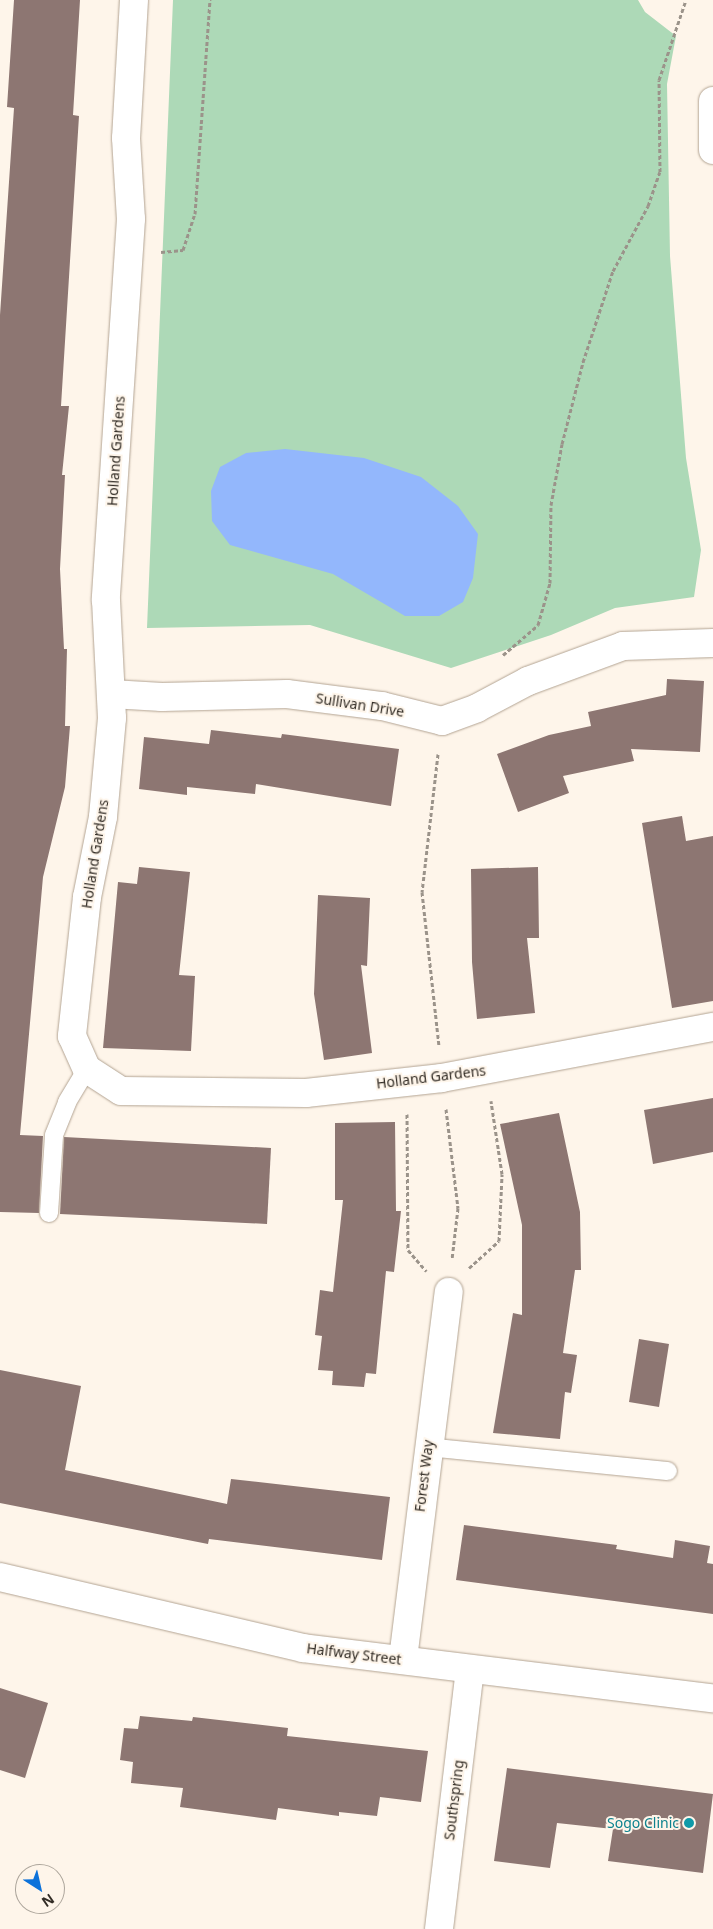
<!DOCTYPE html>
<html>
<head>
<meta charset="utf-8">
<style>
	body { margin:0 }
	#map { position:relative; width:713px; height:1929px; overflow:hidden; background:#fef5ea; font-family:"Noto Sans",sans-serif }
	div>[style] { position:absolute }
	.green>* { inset:0; background:#add9b7 }
	.water>* { inset:0; background:#93b7fc }
	.building>* { inset:0; background:#8d7672 }
	.path>* { height:3px; margin-top:-1.5px; transform-origin:0; background:repeating-linear-gradient(90deg,#9b938a 0 4px,transparent 0 6.5px) }
	.roads { filter:drop-shadow(0 0 1px #b3a493) drop-shadow(0 0 1px #b3a493) }
	.service>* { height:18px; margin:-9px; padding:0 9px; transform-origin:9px; border-radius:9px; background:#fff }
	.minor>* { height:28px; margin:-14px; padding:0 14px; transform-origin:14px; border-radius:14px; background:#fff }
	.secondary>* { height:28px; margin:-14px; padding:0 14px; transform-origin:14px; border-radius:14px; background:#fff }
	.dots>* { width:14px; height:14px; translate:-50% -50%; box-sizing:border-box; border:2px solid #fef5ea; border-radius:50% }
	span { translate:-50% -50%; white-space:nowrap; text-align:center; line-height:1.15; -webkit-text-stroke:4px #fef5ea; paint-order:stroke }
	.street-label { font-size:14px; color:#322c25 }
	.culture-label { font-size:14px; color:#0d838f }
	.right { translate:-100% -50%; text-align:right }
	.north { position:absolute; left:15px; top:1864px; width:50px; height:50px; box-sizing:border-box; background:#fef5ea; border:1px solid #aca59b; border-radius:50%; rotate:145deg; font-size:14px; font-weight:700; line-height:20px; text-align:center; color:#322c25 }
	.north::after { content:''; display:block; margin:auto; width:18px; height:22px; background:#0d72da; clip-path:polygon(50% 0,100% 100%,50% 72%,0 100%) }
</style>
</head>
<body>
<div id="map">
	<div class="green">
		<i style="clip-path:polygon(173px 0,638px 0,645px 12px,676px 36px,667px 84px,670px 256px,686px 458px,701px 550px,694px 597px,615px 608px,551px 635px,451px 668px,310px 625px,147px 628px)"></i>
	</div>
	<div class="water">
		<i style="clip-path:polygon(285px 449px,364px 458px,421px 477px,458px 506px,478px 534px,473px 578px,463px 602px,439px 616px,405px 616px,333px 574px,230px 545px,212px 521px,211px 491px,220px 467px,246px 453px)"></i>
	</div>
	<div class="building">
		<i style="clip-path:polygon(14px 0,80px 0,73px 115px,79px 116px,61px 406px,69px 406px,62px 475px,65px 475px,60px 569px,64px 649px,67px 649px,65px 726px,70px 726px,65px 787px,43px 877px,20px 1135px,43px 1136px,39px 1213px,0 1212px,0 315px,14px 108px,7px 107px)"></i>
		<i style="clip-path:polygon(667px 679px,704px 681px,700px 752px,631px 749px,634px 761px,563px 776px,569px 793px,518px 812px,497px 754px,549px 735px,591px 726px,588px 712px,666px 695px)"></i>
		<i style="clip-path:polygon(211px 730px,281px 738px,282px 734px,399px 749px,391px 806px,256px 784px,255px 794px,187px 787px,187px 795px,139px 789px,144px 737px,209px 744px)"></i>
		<i style="clip-path:polygon(682px 816px,686px 841px,713px 836px,713px 1001px,672px 1008px,642px 823px)"></i>
		<i style="clip-path:polygon(139px 867px,190px 872px,179px 975px,195px 976px,191px 1051px,103px 1048px,118px 882px,137px 884px)"></i>
		<i style="clip-path:polygon(538px 867px,539px 938px,527px 938px,535px 1013px,477px 1019px,472px 962px,471px 869px)"></i>
		<i style="clip-path:polygon(318px 895px,370px 898px,367px 966px,361px 965px,372px 1053px,324px 1060px,314px 994px)"></i>
		<i style="clip-path:polygon(713px 1098px,713px 1152px,653px 1164px,644px 1110px)"></i>
		<i style="clip-path:polygon(559px 1113px,580px 1212px,581px 1270px,575px 1270px,563px 1353px,577px 1355px,571px 1393px,565px 1392px,560px 1439px,493px 1433px,513px 1313px,522px 1315px,522px 1225px,500px 1124px)"></i>
		<i style="clip-path:polygon(395px 1122px,396px 1211px,401px 1211px,394px 1272px,386px 1271px,376px 1374px,366px 1373px,364px 1387px,332px 1385px,333px 1371px,318px 1370px,322px 1336px,315px 1335px,320px 1290px,333px 1292px,343px 1200px,335px 1200px,335px 1123px)"></i>
		<i style="clip-path:polygon(64px 1137px,271px 1148px,267px 1224px,60px 1214px)"></i>
		<i style="clip-path:polygon(639px 1339px,669px 1344px,659px 1407px,629px 1402px)"></i>
		<i style="clip-path:polygon(0 1370px,81px 1386px,65px 1470px,227px 1504px,231px 1479px,390px 1497px,382px 1560px,209px 1539px,208px 1544px,0 1503px)"></i>
		<i style="clip-path:polygon(464px 1525px,617px 1545px,616px 1549px,673px 1558px,675px 1540px,710px 1546px,707px 1563px,713px 1564px,713px 1614px,456px 1580px)"></i>
		<i style="clip-path:polygon(0 1688px,48px 1703px,25px 1778px,0 1770px)"></i>
		<i style="clip-path:polygon(140px 1716px,192px 1721px,193px 1717px,288px 1728px,287px 1736px,428px 1751px,421px 1802px,380px 1797px,377px 1816px,339px 1812px,339px 1816px,278px 1808px,276px 1820px,180px 1807px,183px 1788px,131px 1783px,133px 1762px,120px 1760px,124px 1728px,138px 1729px)"></i>
		<i style="clip-path:polygon(507px 1768px,713px 1794px,703px 1873px,608px 1861px,613px 1829px,557px 1823px,550px 1868px,494px 1861px)"></i>
	</div>
	<div class="path">
		<i style="left:161px;top:252px;width:22px;rotate:-5deg"></i>
		<i style="left:183px;top:250px;width:38px;rotate:-72deg"></i>
		<i style="left:195px;top:214px;width:215px;rotate:-86deg"></i>
		<i style="left:503px;top:655px;width:46px;rotate:-40.6deg"></i>
		<i style="left:538px;top:625px;width:44px;rotate:-74.1deg"></i>
		<i style="left:550px;top:583px;width:78px;rotate:-89.3deg"></i>
		<i style="left:551px;top:505px;width:62px;rotate:-79.8deg"></i>
		<i style="left:562px;top:444px;width:85px;rotate:-75.6deg"></i>
		<i style="left:583px;top:362px;width:96px;rotate:-71.8deg"></i>
		<i style="left:613px;top:271px;width:74px;rotate:-61.7deg"></i>
		<i style="left:648px;top:206px;width:36px;rotate:-71deg"></i>
		<i style="left:660px;top:172px;width:92px;rotate:-90.6deg"></i>
		<i style="left:659px;top:80px;width:84px;rotate:-71.4deg"></i>
		<i style="left:438px;top:754px;width:139px;rotate:96.6deg"></i>
		<i style="left:422px;top:892px;width:155px;rotate:83.7deg"></i>
		<i style="left:446px;top:1109px;width:100px;rotate:83.1deg"></i>
		<i style="left:458px;top:1208px;width:51px;rotate:96.7deg"></i>
		<i style="left:407px;top:1114px;width:136px;rotate:89.6deg"></i>
		<i style="left:408px;top:1250px;width:28px;rotate:49deg"></i>
		<i style="left:469px;top:1268px;width:40px;rotate:-42deg"></i>
		<i style="left:499px;top:1241px;width:67px;rotate:-87.4deg"></i>
		<i style="left:502px;top:1174px;width:74px;rotate:-98.6deg"></i>
	</div>
	<div class="roads">
		<div class="service">
			<i style="left:49px;top:1213px;width:78px;rotate:-86.3deg"></i>
			<i style="left:54px;top:1135px;width:35px;rotate:-68deg"></i>
			<i style="left:67px;top:1102px;width:39px;rotate:-59deg"></i>
			<i style="left:427px;top:1447px;width:242px;rotate:5.7deg"></i>
		</div>
		<div class="minor">
			<i style="left:134px;top:0;width:138px;rotate:93.3deg"></i>
			<i style="left:126px;top:138px;width:81px;rotate:86.5deg"></i>
			<i style="left:131px;top:219px;width:382px;rotate:93.8deg"></i>
			<i style="left:106px;top:600px;width:118px;rotate:87.1deg"></i>
			<i style="left:112px;top:718px;width:99px;rotate:95.2deg"></i>
			<i style="left:103px;top:817px;width:82px;rotate:101.3deg"></i>
			<i style="left:87px;top:897px;width:140px;rotate:96.2deg"></i>
			<i style="left:72px;top:1036px;width:36px;rotate:66deg"></i>
			<i style="left:87px;top:1069px;width:40px;rotate:32.9deg"></i>
			<i style="left:121px;top:1091px;width:185px;rotate:0.6deg"></i>
			<i style="left:306px;top:1093px;width:137px;rotate:-6.3deg"></i>
			<i style="left:442px;top:1078px;width:276px;rotate:-10.7deg"></i>
			<i style="left:713px;top:101px;width:49px;rotate:90deg"></i>
			<i style="left:111px;top:694px;width:51px;rotate:3.4deg"></i>
			<i style="left:162px;top:697px;width:125px;rotate:-1.4deg"></i>
			<i style="left:287px;top:694px;width:96px;rotate:7.2deg"></i>
			<i style="left:382px;top:706px;width:62px;rotate:14deg"></i>
			<i style="left:442px;top:721px;width:37px;rotate:-20deg"></i>
			<i style="left:477px;top:708px;width:58px;rotate:-27.9deg"></i>
			<i style="left:528px;top:681px;width:101px;rotate:-20.2deg"></i>
			<i style="left:623px;top:646px;width:90px;rotate:-1.9deg"></i>
			<i style="left:403px;top:1659px;width:370px;rotate:-82.9deg"></i>
			<i style="left:439px;top:1929px;width:261px;rotate:-83.2deg"></i>
		</div>
		<div class="secondary">
			<i style="left:0;top:1577px;width:311px;rotate:13.2deg"></i>
			<i style="left:303px;top:1648px;width:413px;rotate:7deg"></i>
		</div>
	</div>
	<div class="dots">
		<i style="left:689px;top:1823px;background:#0f9aa8"></i>
	</div>
	<div class="street-label">
		<span style="left:116px;top:451px;rotate:-86deg">Holland Gardens</span>
		<span style="left:360px;top:705px;rotate:9deg">Sullivan Drive</span>
		<span style="left:95px;top:854px;rotate:-81deg">Holland Gardens</span>
		<span style="left:431px;top:1077px;rotate:-7deg">Holland Gardens</span>
		<span style="left:424px;top:1476px;rotate:-83deg">Forest Way</span>
		<span style="left:354px;top:1654px;rotate:7deg">Halfway Street</span>
		<span style="left:454px;top:1800px;rotate:-83deg">Southspring</span>
	</div>
	<div class="culture-label">
		<span class="right" style="left:679px;top:1823px">Sogo Clinic</span>
	</div>
	<div class="north">N</div>
</div>
</body>
</html>
